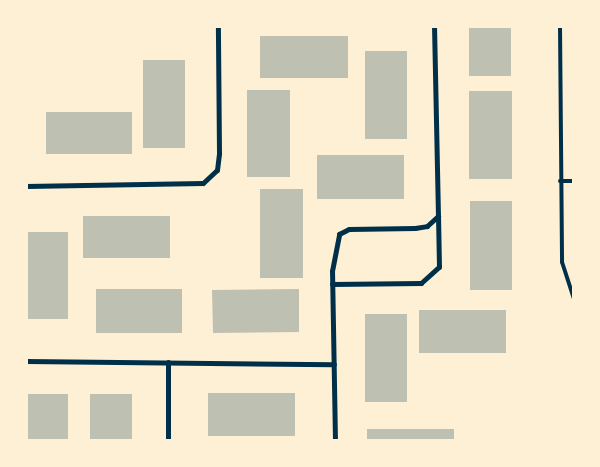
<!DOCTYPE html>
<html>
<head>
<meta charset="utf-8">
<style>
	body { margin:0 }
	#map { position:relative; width:600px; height:467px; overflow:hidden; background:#fdf0d5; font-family:Montserrat,sans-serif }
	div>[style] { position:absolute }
	.building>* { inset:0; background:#bec0b2 }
	.service>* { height:4px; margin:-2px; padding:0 2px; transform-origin:2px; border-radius:2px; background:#003049 }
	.minor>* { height:5px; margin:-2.5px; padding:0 2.5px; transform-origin:2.5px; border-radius:2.5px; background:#003049 }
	span { translate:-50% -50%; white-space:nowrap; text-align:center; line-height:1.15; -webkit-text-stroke:5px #fdf0d5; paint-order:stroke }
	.frame { position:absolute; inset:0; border:28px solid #fdf0d5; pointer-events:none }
</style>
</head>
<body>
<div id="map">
	<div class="building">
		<i style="clip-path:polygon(469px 26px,511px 26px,511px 76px,469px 76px)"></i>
		<i style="clip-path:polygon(260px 36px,348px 36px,348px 78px,260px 78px)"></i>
		<i style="clip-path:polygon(365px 51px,407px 51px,407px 139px,365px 139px)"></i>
		<i style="clip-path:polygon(143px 60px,185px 60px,185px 148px,143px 148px)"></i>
		<i style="clip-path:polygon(247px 90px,290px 90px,290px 177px,247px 177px)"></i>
		<i style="clip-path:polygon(469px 91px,512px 91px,512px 179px,469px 179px)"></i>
		<i style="clip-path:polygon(46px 112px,132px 112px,132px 154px,46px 154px)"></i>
		<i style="clip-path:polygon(317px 155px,404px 155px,404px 199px,317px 199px)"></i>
		<i style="clip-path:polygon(260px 189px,303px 189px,303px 278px,260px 278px)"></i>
		<i style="clip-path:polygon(470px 201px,512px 201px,512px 290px,470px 290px)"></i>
		<i style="clip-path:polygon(83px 216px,170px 216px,170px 258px,83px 258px)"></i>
		<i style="clip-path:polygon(26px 232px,68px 232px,68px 319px,26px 319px)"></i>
		<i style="clip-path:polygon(96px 289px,182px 289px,182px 333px,96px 333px)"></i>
		<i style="clip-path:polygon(299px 289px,299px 332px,213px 333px,212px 290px)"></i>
		<i style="clip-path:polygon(419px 310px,506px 310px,506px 353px,419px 353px)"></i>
		<i style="clip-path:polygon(365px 314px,407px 314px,407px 402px,365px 402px)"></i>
		<i style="clip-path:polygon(208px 393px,295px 393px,295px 436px,208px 436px)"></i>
		<i style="clip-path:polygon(27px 394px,68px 394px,68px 441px,27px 441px)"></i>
		<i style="clip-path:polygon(90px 394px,132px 394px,132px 441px,90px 441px)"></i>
		<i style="clip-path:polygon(367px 429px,454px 429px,454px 441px,367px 441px)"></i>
	</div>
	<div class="service">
		<i style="left:560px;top:26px;width:236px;rotate:89.5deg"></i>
		<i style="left:562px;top:262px;width:39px;rotate:72deg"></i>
		<i style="left:560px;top:181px;width:14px"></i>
	</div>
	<div class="minor">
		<i style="left:26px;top:186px;width:177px;rotate:-1deg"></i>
		<i style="left:203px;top:183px;width:19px;rotate:-43deg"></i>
		<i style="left:217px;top:170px;width:17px;rotate:-83deg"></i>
		<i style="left:219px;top:153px;width:127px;rotate:-90.5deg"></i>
		<i style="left:332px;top:284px;width:89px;rotate:-0.6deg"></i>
		<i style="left:421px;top:283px;width:24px;rotate:-42deg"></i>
		<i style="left:439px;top:267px;width:51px;rotate:-91.1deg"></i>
		<i style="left:26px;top:361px;width:308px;rotate:0.6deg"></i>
		<i style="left:168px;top:441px;width:79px;rotate:-90deg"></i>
		<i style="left:335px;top:441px;width:170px;rotate:-91deg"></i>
		<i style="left:332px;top:271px;width:38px;rotate:-79deg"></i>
		<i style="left:339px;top:234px;width:11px;rotate:-27deg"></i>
		<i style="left:349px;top:229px;width:66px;rotate:-0.9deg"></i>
		<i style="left:415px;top:228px;width:12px;rotate:-9deg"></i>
		<i style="left:427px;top:226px;width:15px;rotate:-42deg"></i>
		<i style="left:438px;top:216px;width:190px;rotate:-91.2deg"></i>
	</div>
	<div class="frame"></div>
</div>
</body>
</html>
